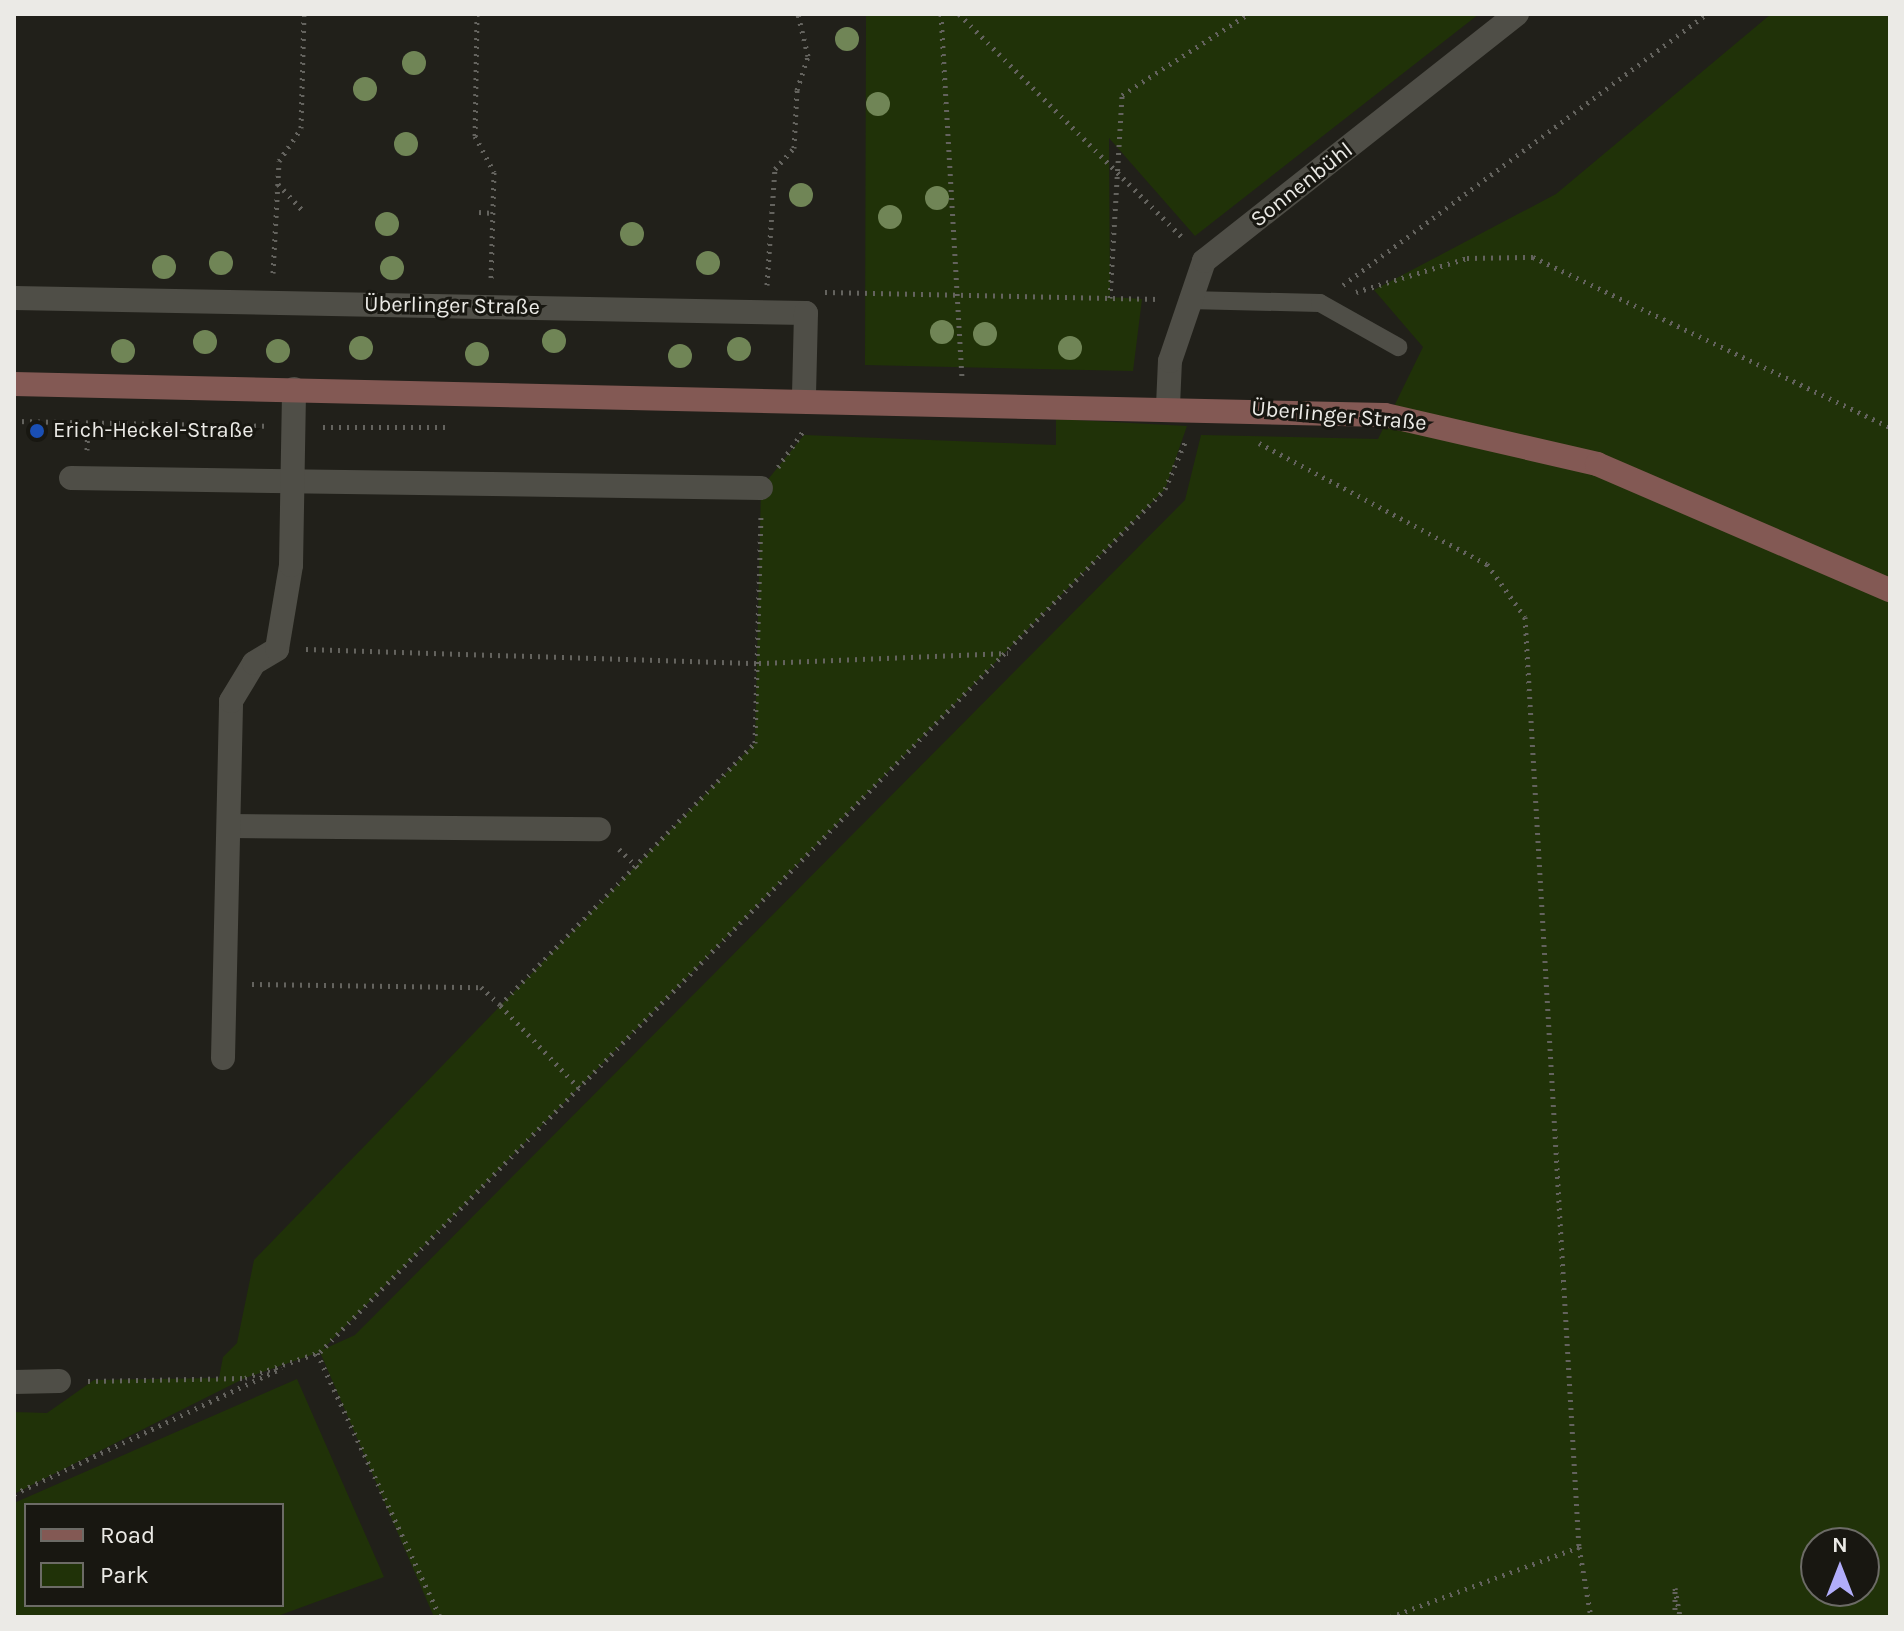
<!DOCTYPE html>
<html>
<head>
<meta charset="utf-8">
<style>
	body { margin:0 }
	#map { position:relative; width:1904px; height:1631px; overflow:hidden; background:#21201a; font-family:Karla,sans-serif }
	div>[style] { position:absolute }
	.green>* { inset:0; background:#203208 }
	.path>* { height:5px; margin-top:-2.5px; transform-origin:0; background:repeating-linear-gradient(90deg,#64635e 0 2px,transparent 0 8px) }
	.lane>* { height:18px; margin:-9px; padding:0 9px; transform-origin:9px; border-radius:9px; background:#4f4e47 }
	.street>* { height:24px; margin:-12px; padding:0 12px; transform-origin:12px; border-radius:12px; background:#4f4e47 }
	.secondary>* { height:24px; margin:-12px; padding:0 12px; transform-origin:12px; border-radius:12px; background:#835954 }
	.trees>* { width:24px; height:24px; margin:-12px; border-radius:50%; background:#708556 }
	.dots>* { width:22px; height:22px; translate:-50% -50%; box-sizing:border-box; border:4px solid #181711; border-radius:50% }
	span { translate:-50% -50%; white-space:nowrap; text-align:center; line-height:1.15; -webkit-text-stroke:6px #181711; paint-order:stroke }
	.street-label { font-size:22px; color:#ebeae6 }
	.poi-label { font-size:22px; color:#ebeae6 }
	.left { translate:0 -50%; text-align:left }
	.frame { position:absolute; inset:0; border:16px solid #ebeae6; pointer-events:none }
	.legend { position:absolute; left:24px; top:1503px; width:260px; height:104px; box-sizing:border-box; background:#181711; border:2px solid #6c6b66; margin:0; padding:10px 14px; list-style:none; font-size:24px; color:#ebeae6 }
	.legend li { display:flex; align-items:center; gap:16px; height:40px }
	.legend b { width:40px; border:2px solid #6c6b66 }
	.north { position:absolute; left:1800px; top:1527px; width:80px; height:80px; box-sizing:border-box; background:#181711; border:2px solid #6c6b66; border-radius:50%; rotate:0deg; font-size:22px; font-weight:700; line-height:32px; text-align:center; color:#ebeae6 }
	.north::after { content:''; display:block; margin:auto; width:28px; height:36px; background:#b1adfa; clip-path:polygon(50% 0,100% 100%,50% 72%,0 100%) }
</style>
</head>
<body>
<div id="map">
	<div class="green">
		<i style="clip-path:polygon(866px 14px,1479px 14px,1195px 236px,1109px 138px,1110px 297px,1142px 299px,1133px 371px,865px 365px)"></i>
		<i style="clip-path:polygon(evenodd,1771px 14px,1890px 14px,1890px 1617px,434px 1617px,320px 1352px,245px 1378px,14px 1494px,14px 1412px,47px 1413px,94px 1380px,219px 1378px,223px 1357px,237px 1343px,254px 1260px,755px 743px,761px 488px,804px 435px,1056px 445px,1056px 419px,1187px 426px,1165px 489px,322px 1350px,355px 1335px,1185px 500px,1201px 435px,1378px 439px,1423px 347px,1374px 290px,1556px 194px,1771px 14px,1816px 1543px,1864px 1543px,1864px 1591px,1816px 1591px,1816px 1543px)"></i>
		<i style="clip-path:polygon(evenodd,297px 1379px,384px 1577px,275px 1617px,14px 1617px,14px 1503px,297px 1379px,282px 1505px,282px 1605px,26px 1605px,26px 1505px,282px 1505px)"></i>
	</div>
	<div class="path">
		<i style="left:477px;top:14px;width:122px;rotate:90.9deg"></i>
		<i style="left:475px;top:136px;width:41px;rotate:62.2deg"></i>
		<i style="left:494px;top:172px;width:107px;rotate:91.6deg"></i>
		<i style="left:941px;top:14px;width:363px;rotate:86.7deg"></i>
		<i style="left:959px;top:14px;width:318px;rotate:45deg"></i>
		<i style="left:278px;top:184px;width:37px;rotate:47deg"></i>
		<i style="left:479px;top:212px;width:14px;rotate:4deg"></i>
		<i style="left:273px;top:273px;width:112px;rotate:-86.9deg"></i>
		<i style="left:279px;top:161px;width:40px;rotate:-56deg"></i>
		<i style="left:301px;top:128px;width:114px;rotate:-88.5deg"></i>
		<i style="left:767px;top:285px;width:116px;rotate:-86.1deg"></i>
		<i style="left:775px;top:169px;width:28px;rotate:-48deg"></i>
		<i style="left:794px;top:148px;width:58px;rotate:-87deg"></i>
		<i style="left:797px;top:90px;width:36px;rotate:-72deg"></i>
		<i style="left:808px;top:56px;width:43px;rotate:-103.4deg"></i>
		<i style="left:1343px;top:285px;width:453px;rotate:-36.7deg"></i>
		<i style="left:825px;top:292px;width:334px;rotate:1.2deg"></i>
		<i style="left:1356px;top:292px;width:116px;rotate:-17deg"></i>
		<i style="left:1467px;top:258px;width:66px;rotate:-0.9deg"></i>
		<i style="left:1533px;top:257px;width:395px;rotate:25.5deg"></i>
		<i style="left:1110px;top:298px;width:203px;rotate:-86.6deg"></i>
		<i style="left:1122px;top:95px;width:150px;rotate:-32.7deg"></i>
		<i style="left:14px;top:421px;width:251px;rotate:1.1deg"></i>
		<i style="left:323px;top:427px;width:126px"></i>
		<i style="left:1259px;top:443px;width:258px;rotate:28deg"></i>
		<i style="left:1487px;top:564px;width:65px;rotate:54.4deg"></i>
		<i style="left:1525px;top:617px;width:932px;rotate:86.68deg"></i>
		<i style="left:1579px;top:1547px;width:71px;rotate:80.3deg"></i>
		<i style="left:87px;top:450px;width:27px;rotate:-88deg"></i>
		<i style="left:778px;top:467px;width:45px;rotate:-54.9deg"></i>
		<i style="left:306px;top:649px;width:453px;rotate:1.8deg"></i>
		<i style="left:759px;top:663px;width:249px;rotate:-2.3deg"></i>
		<i style="left:619px;top:849px;width:27px;rotate:45deg"></i>
		<i style="left:252px;top:984px;width:229px;rotate:0.8deg"></i>
		<i style="left:481px;top:987px;width:26px;rotate:43deg"></i>
		<i style="left:579px;top:1088px;width:115px;rotate:-133.6deg"></i>
		<i style="left:500px;top:1005px;width:366px;rotate:-45.8deg"></i>
		<i style="left:755px;top:743px;width:228px;rotate:-88.5deg"></i>
		<i style="left:317px;top:1353px;width:291px;rotate:65deg"></i>
		<i style="left:88px;top:1381px;width:157px;rotate:-1.1deg"></i>
		<i style="left:245px;top:1378px;width:79px;rotate:-19.1deg"></i>
		<i style="left:320px;top:1352px;width:1208px;rotate:-45.6deg"></i>
		<i style="left:1165px;top:489px;width:53px;rotate:-66.8deg"></i>
		<i style="left:14px;top:1494px;width:296px;rotate:-25.2deg"></i>
		<i style="left:1390px;top:1617px;width:202px;rotate:-20.3deg"></i>
		<i style="left:1675px;top:1617px;width:29px;rotate:-90deg"></i>
		<i style="left:1675px;top:1588px;width:29px;rotate:80deg"></i>
	</div>
	<div class="lane">
		<i style="left:1188px;top:300px;width:132px;rotate:1.3deg"></i>
		<i style="left:1320px;top:303px;width:90px;rotate:29.4deg"></i>
	</div>
	<div class="street">
		<i style="left:14px;top:298px;width:792px;rotate:1.09deg"></i>
		<i style="left:806px;top:313px;width:84px;rotate:91.4deg"></i>
		<i style="left:1168px;top:406px;width:45px;rotate:-87.5deg"></i>
		<i style="left:1170px;top:361px;width:106px;rotate:-71.2deg"></i>
		<i style="left:1204px;top:261px;width:399px;rotate:-38.3deg"></i>
		<i style="left:71px;top:478px;width:690px;rotate:0.83deg"></i>
		<i style="left:229px;top:826px;width:370px;rotate:0.5deg"></i>
		<i style="left:223px;top:1058px;width:357px;rotate:-88.7deg"></i>
		<i style="left:231px;top:701px;width:44px;rotate:-58.8deg"></i>
		<i style="left:254px;top:663px;width:27px;rotate:-31deg"></i>
		<i style="left:277px;top:649px;width:85px;rotate:-80.5deg"></i>
		<i style="left:291px;top:565px;width:176px;rotate:-89deg"></i>
		<i style="left:14px;top:1382px;width:45px;rotate:-1.3deg"></i>
	</div>
	<div class="secondary">
		<i style="left:14px;top:384px;width:1371px;rotate:1.3deg"></i>
		<i style="left:1385px;top:415px;width:218px;rotate:13deg"></i>
		<i style="left:1597px;top:464px;width:319px;rotate:23.3deg"></i>
	</div>
	<div class="trees">
		<i style="left:847px;top:39px"></i>
		<i style="left:414px;top:63px"></i>
		<i style="left:365px;top:89px"></i>
		<i style="left:878px;top:104px"></i>
		<i style="left:406px;top:144px"></i>
		<i style="left:801px;top:195px"></i>
		<i style="left:937px;top:198px"></i>
		<i style="left:890px;top:217px"></i>
		<i style="left:387px;top:224px"></i>
		<i style="left:632px;top:234px"></i>
		<i style="left:221px;top:263px"></i>
		<i style="left:708px;top:263px"></i>
		<i style="left:164px;top:267px"></i>
		<i style="left:392px;top:268px"></i>
		<i style="left:942px;top:332px"></i>
		<i style="left:985px;top:334px"></i>
		<i style="left:554px;top:341px"></i>
		<i style="left:205px;top:342px"></i>
		<i style="left:361px;top:348px"></i>
		<i style="left:1070px;top:348px"></i>
		<i style="left:739px;top:349px"></i>
		<i style="left:123px;top:351px"></i>
		<i style="left:278px;top:351px"></i>
		<i style="left:477px;top:354px"></i>
		<i style="left:680px;top:356px"></i>
	</div>
	<div class="dots">
		<i style="left:37px;top:431px;background:#1a4fb4"></i>
	</div>
	<div class="street-label">
		<span style="left:1302px;top:185px;rotate:-38deg">Sonnenbühl</span>
		<span style="left:452px;top:306px;rotate:1deg">Überlinger Straße</span>
		<span style="left:1339px;top:416px;rotate:5deg">Überlinger Straße</span>
	</div>
	<div class="poi-label">
		<span class="left" style="left:53px;top:431px">Erich-Heckel-Straße</span>
	</div>
	<div class="frame"></div>
	<ul class="legend">
	<li><b style="height:10px;background:#835954"></b>Road</li>
	<li><b style="height:22px;background:#203208"></b>Park</li>
	</ul>
	<div class="north">N</div>
</div>
</body>
</html>
